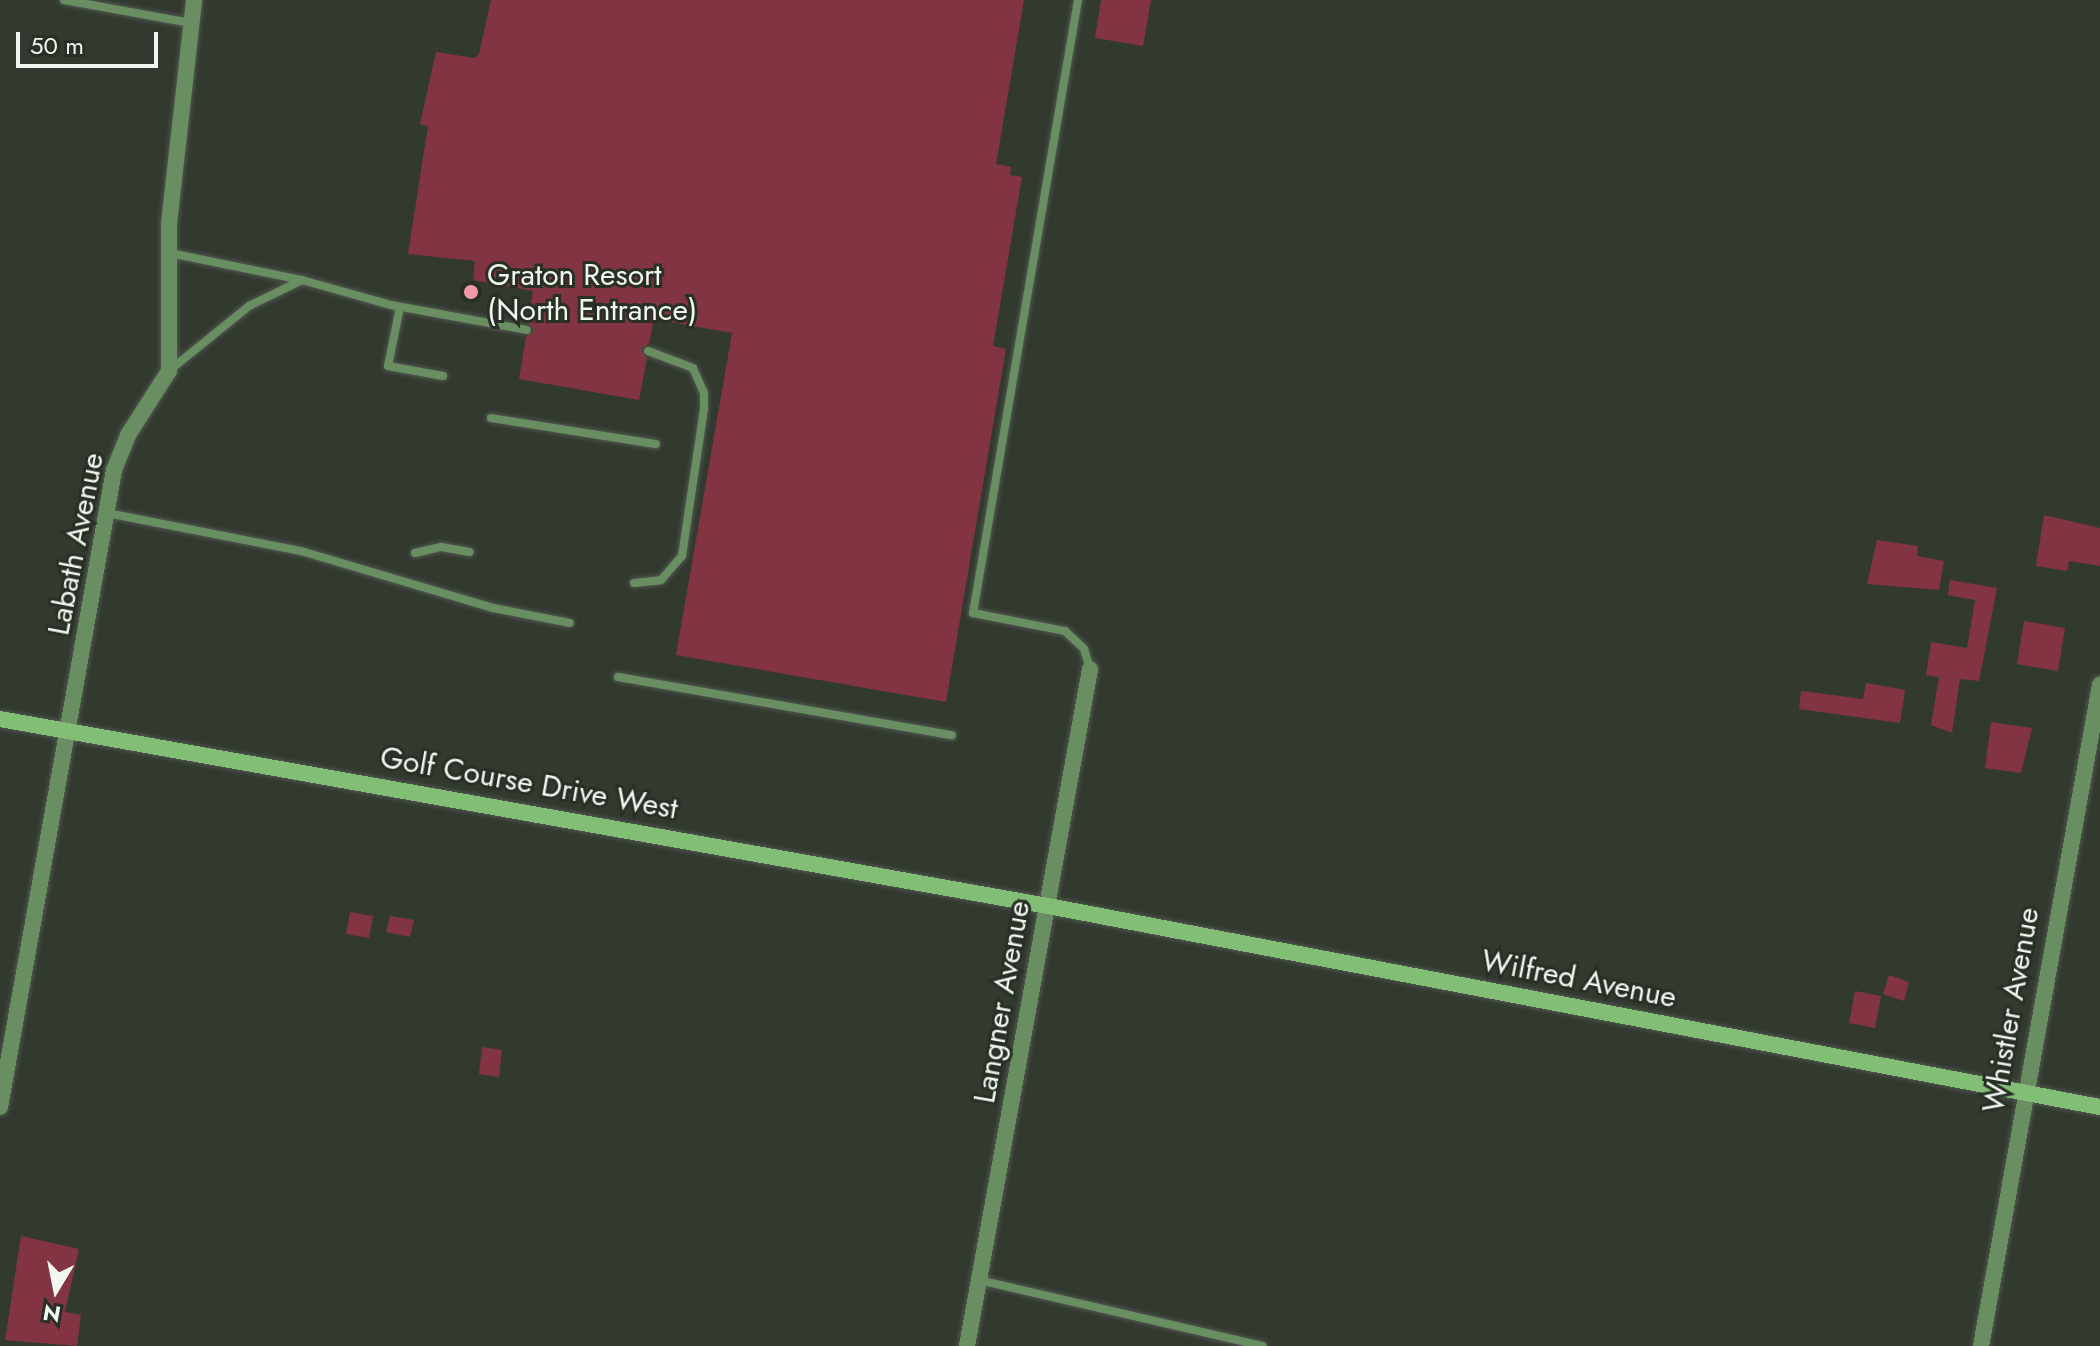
<!DOCTYPE html>
<html>
<head>
<meta charset="utf-8">
<style>
	body { margin:0 }
	#map { position:relative; width:2100px; height:1346px; overflow:hidden; background:#323a30; font-family:Jost,sans-serif }
	div>[style] { position:absolute }
	.building>* { inset:0; background:#833443 }
	.roads { filter:drop-shadow(0 0 2px #51584f) drop-shadow(0 0 2px #51584f) }
	.lane>* { height:8px; margin:-4px; padding:0 4px; transform-origin:4px; border-radius:4px; background:#698e62 }
	.street>* { height:16px; margin:-8px; padding:0 8px; transform-origin:8px; border-radius:8px; background:#698e62 }
	.secondary>* { height:16px; margin:-8px; padding:0 8px; transform-origin:8px; border-radius:8px; background:#83be77 }
	.dots>* { width:22px; height:22px; translate:-50% -50%; box-sizing:border-box; border:4px solid #283026; border-radius:50% }
	span { translate:-50% -50%; white-space:nowrap; text-align:center; line-height:1.15; -webkit-text-stroke:6px #283026; paint-order:stroke }
	.poi-label { font-size:30px; color:#f1f7f0 }
	.left { translate:0 -50%; text-align:left }
	.street-label { font-size:30px; color:#f1f7f0 }
	.north { position:absolute; left:16px; top:1250px; width:80px; height:80px; -webkit-text-stroke:6px #283026; paint-order:stroke; rotate:190deg; font-size:22px; font-weight:700; line-height:32px; text-align:center; color:#f1f7f0 }
	.north::after { content:''; display:block; margin:auto; width:28px; height:36px; background:#f1f7f0; clip-path:polygon(50% 0,100% 100%,50% 72%,0 100%) }
	.scale { position:absolute; left:16px; top:32px; width:142px; height:36px; box-sizing:border-box; border:4px solid #f1f7f0; border-top:0; padding-left:10px; font-size:24px; line-height:28px; white-space:nowrap; color:#f1f7f0; -webkit-text-stroke:6px #283026; paint-order:stroke }
</style>
</head>
<body>
<div id="map">
	<div class="building">
		<i style="clip-path:polygon(491px 0,1024px 0,996px 164px,1011px 167px,1010px 175px,1022px 177px,993px 346px,1006px 349px,946px 702px,676px 655px,732px 333px,654px 319px,649px 344px,641px 349px,647px 358px,639px 400px,519px 379px,526px 337px,534px 330px,528px 323px,533px 291px,473px 280px,475px 261px,408px 254px,428px 126px,420px 124px,436px 52px,474px 58px,479px 54px)"></i>
		<i style="clip-path:polygon(1101px 0,1151px 0,1143px 46px,1095px 38px)"></i>
		<i style="clip-path:polygon(2044px 515px,2100px 528px,2100px 566px,2069px 561px,2067px 571px,2036px 566px)"></i>
		<i style="clip-path:polygon(1877px 540px,1918px 546px,1917px 556px,1944px 561px,1939px 590px,1867px 584px)"></i>
		<i style="clip-path:polygon(1950px 580px,1997px 588px,1979px 681px,1960px 679px,1952px 733px,1931px 725px,1939px 677px,1926px 675px,1931px 642px,1967px 648px,1975px 600px,1948px 595px)"></i>
		<i style="clip-path:polygon(2024px 621px,2065px 628px,2058px 671px,2017px 664px)"></i>
		<i style="clip-path:polygon(1866px 683px,1905px 690px,1900px 723px,1799px 709px,1801px 691px,1863px 699px)"></i>
		<i style="clip-path:polygon(1991px 722px,2032px 728px,2021px 773px,1985px 768px)"></i>
		<i style="clip-path:polygon(350px 912px,373px 916px,369px 938px,346px 934px)"></i>
		<i style="clip-path:polygon(390px 916px,414px 920px,410px 937px,386px 932px)"></i>
		<i style="clip-path:polygon(1889px 975px,1909px 982px,1904px 1001px,1883px 994px)"></i>
		<i style="clip-path:polygon(1855px 991px,1881px 996px,1875px 1028px,1849px 1023px)"></i>
		<i style="clip-path:polygon(482px 1047px,502px 1050px,499px 1077px,479px 1074px)"></i>
		<i style="clip-path:polygon(21px 1236px,79px 1249px,65px 1312px,81px 1315px,77px 1346px,5px 1340px)"></i>
	</div>
	<div class="roads">
		<div class="lane">
			<i style="left:64px;top:0;width:129px;rotate:10.3deg"></i>
			<i style="left:1078px;top:0;width:622px;rotate:99.72deg"></i>
			<i style="left:973px;top:613px;width:94px;rotate:11.1deg"></i>
			<i style="left:1065px;top:631px;width:26px;rotate:43deg"></i>
			<i style="left:1084px;top:649px;width:21px;rotate:73deg"></i>
			<i style="left:170px;top:253px;width:135px;rotate:11.6deg"></i>
			<i style="left:302px;top:280px;width:92px;rotate:15.7deg"></i>
			<i style="left:391px;top:305px;width:138px;rotate:10.4deg"></i>
			<i style="left:400px;top:307px;width:60px;rotate:101.5deg"></i>
			<i style="left:388px;top:366px;width:56px;rotate:10.3deg"></i>
			<i style="left:170px;top:370px;width:102px;rotate:-39deg"></i>
			<i style="left:249px;top:306px;width:59px;rotate:-26.1deg"></i>
			<i style="left:491px;top:418px;width:167px;rotate:9deg"></i>
			<i style="left:107px;top:513px;width:198px;rotate:11.1deg"></i>
			<i style="left:301px;top:551px;width:200px;rotate:16.5deg"></i>
			<i style="left:493px;top:608px;width:78px;rotate:11deg"></i>
			<i style="left:415px;top:553px;width:27px;rotate:-13deg"></i>
			<i style="left:441px;top:547px;width:29px;rotate:10deg"></i>
			<i style="left:634px;top:583px;width:27px;rotate:-6deg"></i>
			<i style="left:661px;top:580px;width:32px;rotate:-49deg"></i>
			<i style="left:682px;top:556px;width:149px;rotate:-81.5deg"></i>
			<i style="left:704px;top:409px;width:16px;rotate:-90deg"></i>
			<i style="left:704px;top:393px;width:27px;rotate:-114deg"></i>
			<i style="left:693px;top:368px;width:48px;rotate:-159.3deg"></i>
			<i style="left:618px;top:677px;width:339px;rotate:9.9deg"></i>
			<i style="left:979px;top:1280px;width:291px;rotate:13.1deg"></i>
		</div>
		<div class="street">
			<i style="left:0;top:1107px;width:647px;rotate:-79.85deg"></i>
			<i style="left:114px;top:470px;width:38px;rotate:-68deg"></i>
			<i style="left:128px;top:435px;width:76px;rotate:-57.4deg"></i>
			<i style="left:169px;top:371px;width:147px;rotate:-90deg"></i>
			<i style="left:169px;top:224px;width:225px;rotate:-83.6deg"></i>
			<i style="left:967px;top:1346px;width:688px;rotate:-79.7deg"></i>
			<i style="left:1981px;top:1346px;width:672px;rotate:-79.79deg"></i>
		</div>
		<div class="secondary">
			<i style="left:0;top:719px;width:1065px;rotate:10.12deg"></i>
			<i style="left:1048px;top:906px;width:1071px;rotate:10.82deg"></i>
		</div>
	</div>
	<div class="dots">
		<i style="left:471px;top:292px;background:#f49aa6"></i>
	</div>
	<div class="poi-label">
		<span class="left" style="left:487px;top:292px">Graton Resort<br>(North Entrance)</span>
	</div>
	<div class="street-label">
		<span style="left:76px;top:544px;rotate:-79deg">Labath Avenue</span>
		<span style="left:529px;top:783px;rotate:10deg">Golf Course Drive West</span>
		<span style="left:1579px;top:979px;rotate:11deg">Wilfred Avenue</span>
		<span style="left:1002px;top:1002px;rotate:-80deg">Langner Avenue</span>
		<span style="left:2011px;top:1010px;rotate:-80deg">Whistler Avenue</span>
	</div>
	<div class="north">N</div>
	<div class="scale">50 m</div>
</div>
</body>
</html>
